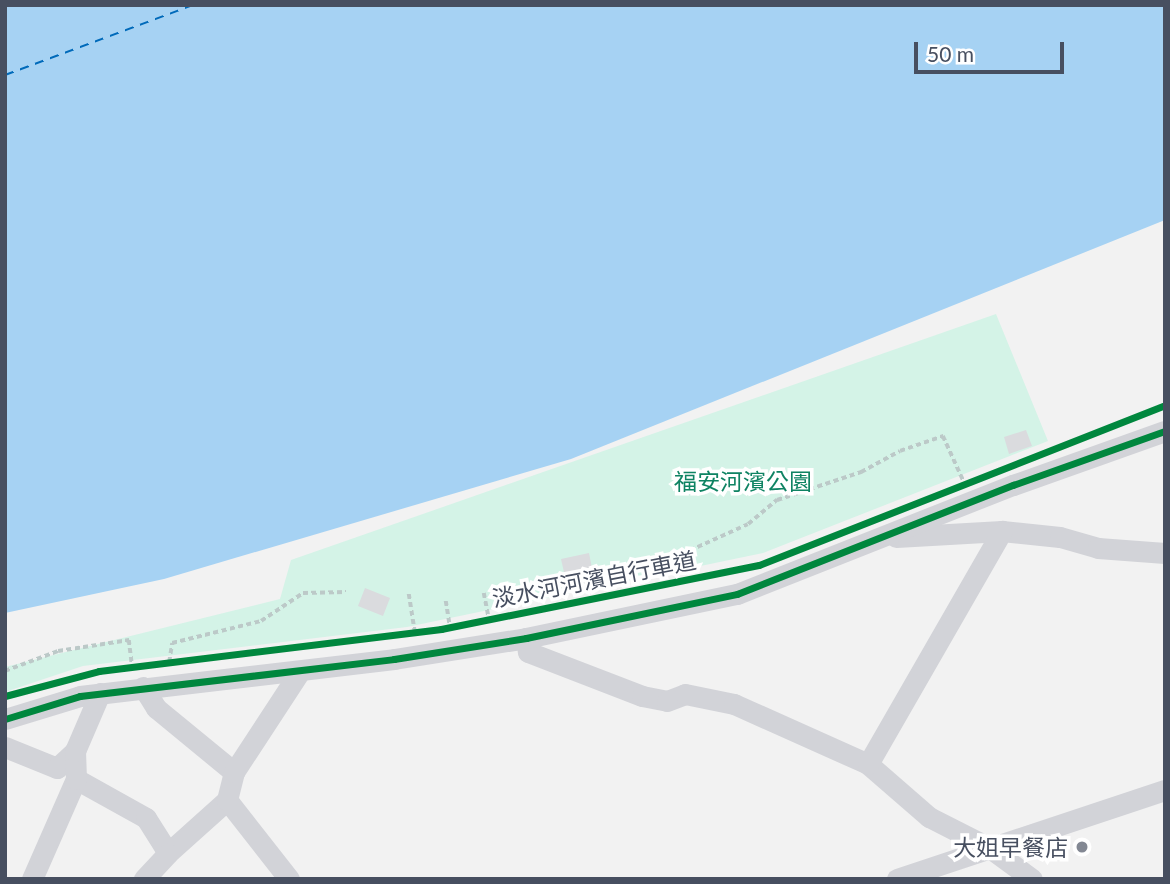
<!DOCTYPE html>
<html>
<head>
<meta charset="utf-8">
<style>
	body { margin:0 }
	#map { position:relative; width:1170px; height:884px; overflow:hidden; background:#f2f2f2; font-family:Lato,"Noto Sans TC",sans-serif }
	div>[style] { position:absolute }
	.green>* { inset:0; background:#d4f3e7 }
	.water>* { inset:0; background:#a6d2f3 }
	.ferry>* { height:2px; margin-top:-1px; transform-origin:0; background:repeating-linear-gradient(90deg,#006aba 0 9px,transparent 0 16px) }
	.building>* { inset:0; background:#dadbde }
	.path>* { height:3.5px; margin-top:-1.75px; transform-origin:0; background:repeating-linear-gradient(90deg,#bcc9c8 0 5px,transparent 0 8.5px) }
	.minor>* { height:21px; margin:-10.5px; padding:0 10.5px; transform-origin:10.5px; border-radius:10.5px; background:#d2d3d8 }
	.cycleway>* { height:7px; margin:-3.5px; padding:0 3.5px; transform-origin:3.5px; border-radius:3.5px; background:#00873e }
	.dots>* { width:19px; height:19px; translate:-50% -50%; box-sizing:border-box; border:4px solid #fff; border-radius:50% }
	span { translate:-50% -50%; white-space:nowrap; text-align:center; line-height:1.15; -webkit-text-stroke:7px #fff; paint-order:stroke }
	.park-label { font-size:23px; color:#0f8363 }
	.street-label { font-size:23px; color:#474f60 }
	.poi-label { font-size:23px; color:#474f60 }
	.right { translate:-100% -50%; text-align:right }
	.frame { position:absolute; inset:0; border:7px solid #474f60; pointer-events:none }
	.scale { position:absolute; left:914px; top:42px; width:150px; height:32px; box-sizing:border-box; border:4px solid #474f60; border-top:0; padding-left:9px; font-size:21px; line-height:24px; white-space:nowrap; color:#474f60; -webkit-text-stroke:5px #fff; paint-order:stroke }
</style>
</head>
<body>
<div id="map">
	<div class="green">
		<i style="clip-path:polygon(996px 314px,1048px 441px,763px 553px,407px 627px,83px 666px,5px 692px,5px 667px,280px 599px,291px 560px)"></i>
	</div>
	<div class="water">
		<i style="clip-path:polygon(5px 5px,1165px 5px,1165px 220px,571px 459px,164px 579px,5px 613px)"></i>
	</div>
	<div class="ferry">
		<i style="left:5px;top:75px;width:201px;rotate:-20.4deg"></i>
	</div>
	<div class="building">
		<i style="clip-path:polygon(1026px 430px,1032px 446px,1009px 454px,1004px 437px)"></i>
		<i style="clip-path:polygon(589px 553px,595px 583px,568px 590px,561px 559px)"></i>
		<i style="clip-path:polygon(365px 588px,390px 598px,383px 616px,358px 606px)"></i>
	</div>
	<div class="path">
		<i style="left:689px;top:583px;width:30px;rotate:-104deg"></i>
		<i style="left:682px;top:554px;width:72px;rotate:-24.4deg"></i>
		<i style="left:748px;top:524px;width:38px;rotate:-40deg"></i>
		<i style="left:777px;top:500px;width:89px;rotate:-18.4deg"></i>
		<i style="left:861px;top:472px;width:44px;rotate:-28.3deg"></i>
		<i style="left:900px;top:451px;width:46px;rotate:-19.2deg"></i>
		<i style="left:943px;top:436px;width:51px;rotate:65.5deg"></i>
		<i style="left:484px;top:593px;width:26px;rotate:79deg"></i>
		<i style="left:409px;top:594px;width:38px;rotate:81deg"></i>
		<i style="left:446px;top:601px;width:26px;rotate:81deg"></i>
		<i style="left:169px;top:662px;width:19px;rotate:-81deg"></i>
		<i style="left:172px;top:643px;width:92px;rotate:-13.9deg"></i>
		<i style="left:261px;top:621px;width:50px;rotate:-33.7deg"></i>
		<i style="left:303px;top:593px;width:43px;rotate:-1.3deg"></i>
		<i style="left:5px;top:671px;width:57px;rotate:-20.7deg"></i>
		<i style="left:58px;top:651px;width:72px;rotate:-8.8deg"></i>
		<i style="left:129px;top:640px;width:31px;rotate:83deg"></i>
	</div>
	<div class="minor">
		<i style="left:896px;top:537px;width:106px;rotate:-3.2deg"></i>
		<i style="left:1002px;top:531px;width:58px;rotate:5.9deg"></i>
		<i style="left:1060px;top:537px;width:40px;rotate:16deg"></i>
		<i style="left:1098px;top:548px;width:67px;rotate:4.3deg"></i>
		<i style="left:526px;top:638px;width:14px;rotate:82deg"></i>
		<i style="left:528px;top:652px;width:122px;rotate:21.1deg"></i>
		<i style="left:642px;top:696px;width:25px;rotate:11deg"></i>
		<i style="left:667px;top:701px;width:19px;rotate:-21deg"></i>
		<i style="left:685px;top:694px;width:50px;rotate:11.5deg"></i>
		<i style="left:734px;top:704px;width:147px;rotate:24.1deg"></i>
		<i style="left:868px;top:764px;width:81px;rotate:41deg"></i>
		<i style="left:929px;top:817px;width:68px;rotate:26.9deg"></i>
		<i style="left:990px;top:848px;width:52px;rotate:36.4deg"></i>
		<i style="left:143px;top:687px;width:25px;rotate:58deg"></i>
		<i style="left:156px;top:708px;width:101px;rotate:39.4deg"></i>
		<i style="left:5px;top:719px;width:78px;rotate:-17deg"></i>
		<i style="left:80px;top:696px;width:316px;rotate:-6.7deg"></i>
		<i style="left:394px;top:659px;width:134px;rotate:-9deg"></i>
		<i style="left:526px;top:638px;width:216px;rotate:-11.8deg"></i>
		<i style="left:737px;top:594px;width:297px;rotate:-21.6deg"></i>
		<i style="left:1013px;top:485px;width:161px;rotate:-19.6deg"></i>
		<i style="left:5px;top:747px;width:56px;rotate:22deg"></i>
		<i style="left:57px;top:768px;width:25px;rotate:-43deg"></i>
		<i style="left:868px;top:764px;width:269px;rotate:-60.1deg"></i>
		<i style="left:76px;top:779px;width:80px;rotate:29.1deg"></i>
		<i style="left:146px;top:818px;width:41px;rotate:57.8deg"></i>
		<i style="left:168px;top:853px;width:79px;rotate:-41.9deg"></i>
		<i style="left:32px;top:879px;width:109px;rotate:-66.3deg"></i>
		<i style="left:76px;top:779px;width:28px;rotate:-92deg"></i>
		<i style="left:75px;top:751px;width:63px;rotate:-66.7deg"></i>
		<i style="left:144px;top:879px;width:35px;rotate:-47deg"></i>
		<i style="left:289px;top:879px;width:100px;rotate:-128.1deg"></i>
		<i style="left:227px;top:800px;width:29px;rotate:-76deg"></i>
		<i style="left:234px;top:772px;width:121px;rotate:-56.8deg"></i>
		<i style="left:897px;top:879px;width:282px;rotate:-18.4deg"></i>
	</div>
	<div class="cycleway">
		<i style="left:5px;top:696px;width:97px;rotate:-14.9deg"></i>
		<i style="left:99px;top:671px;width:345px;rotate:-7deg"></i>
		<i style="left:441px;top:629px;width:324px;rotate:-11.4deg"></i>
		<i style="left:759px;top:565px;width:436px;rotate:-21.5deg"></i>
		<i style="left:5px;top:719px;width:78px;rotate:-17deg"></i>
		<i style="left:80px;top:696px;width:316px;rotate:-6.7deg"></i>
		<i style="left:394px;top:659px;width:134px;rotate:-9deg"></i>
		<i style="left:526px;top:638px;width:216px;rotate:-11.8deg"></i>
		<i style="left:737px;top:594px;width:297px;rotate:-21.6deg"></i>
		<i style="left:1013px;top:485px;width:161px;rotate:-19.6deg"></i>
	</div>
	<div class="dots">
		<i style="left:1082px;top:847px;background:#838893"></i>
	</div>
	<div class="park-label">
		<span style="left:743px;top:481px">福安河濱公園</span>
	</div>
	<div class="street-label">
		<span style="left:594px;top:579px;rotate:-11deg">淡水河河濱自行車道</span>
	</div>
	<div class="poi-label">
		<span class="right" style="left:1068px;top:847px">大姐早餐店</span>
	</div>
	<div class="frame"></div>
	<div class="scale">50 m</div>
</div>
</body>
</html>
